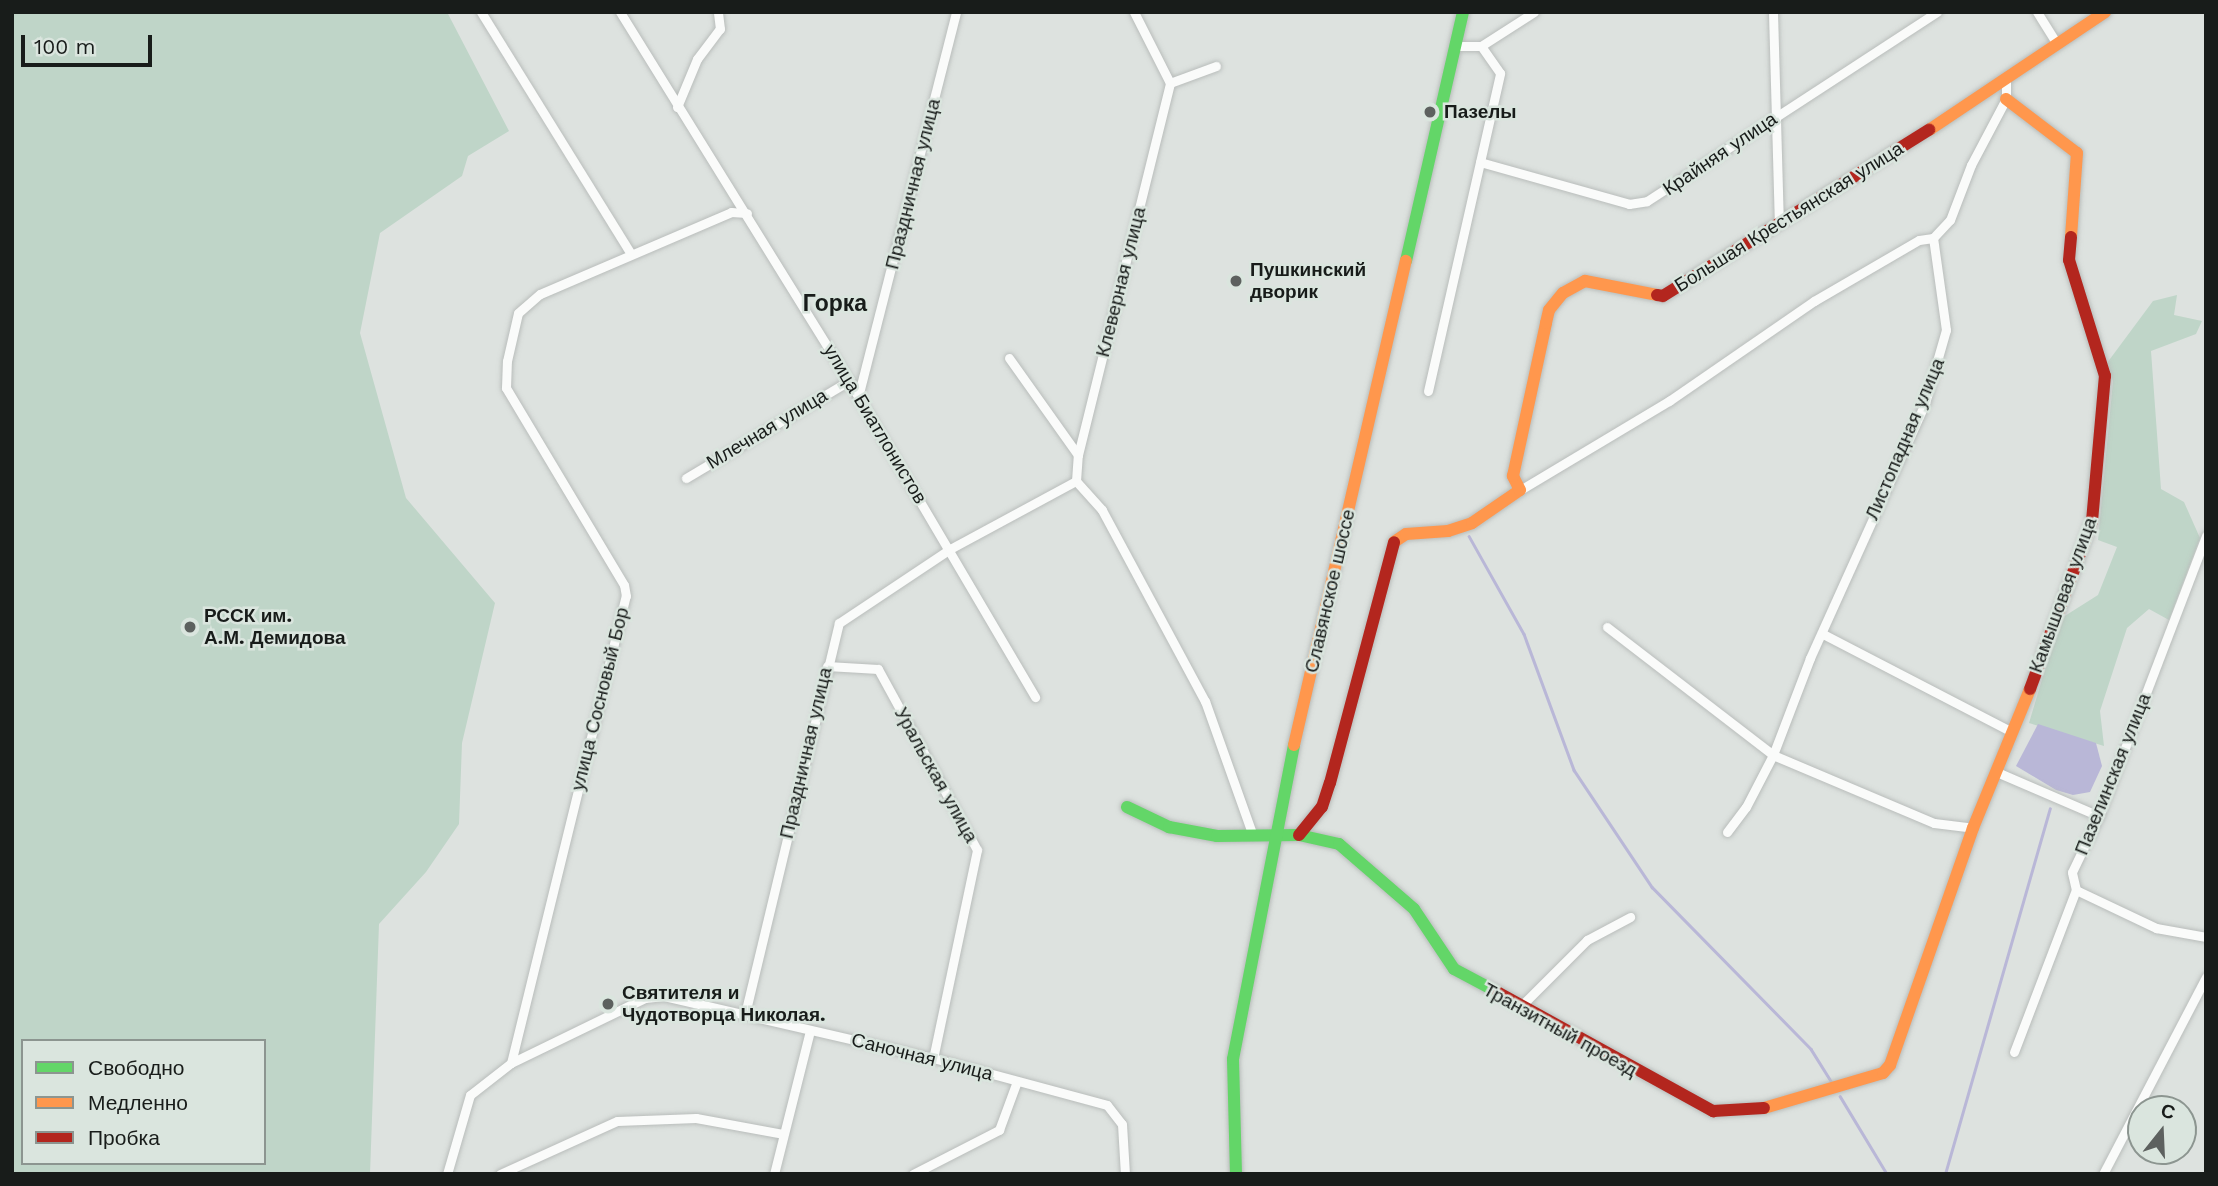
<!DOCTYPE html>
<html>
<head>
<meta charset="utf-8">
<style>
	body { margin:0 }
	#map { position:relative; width:2218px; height:1186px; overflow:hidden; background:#dde2df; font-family:"Work Sans",sans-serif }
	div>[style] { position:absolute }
	.green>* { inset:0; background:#bfd5c8 }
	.water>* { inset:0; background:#b9b7d7 }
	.stream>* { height:2.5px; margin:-1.25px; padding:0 1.25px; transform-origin:1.25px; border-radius:1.25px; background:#b9b7d7 }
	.roads { filter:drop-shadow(0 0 2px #b9bdbb) drop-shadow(0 0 2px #b9bdbb) }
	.street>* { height:9px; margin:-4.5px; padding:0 4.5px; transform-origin:4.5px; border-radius:4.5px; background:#fafbfa }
	.fast>* { height:12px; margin:-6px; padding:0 6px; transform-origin:6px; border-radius:6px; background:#63d668 }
	.slow>* { height:12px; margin:-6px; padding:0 6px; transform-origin:6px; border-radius:6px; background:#ff974d }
	.jam>* { height:12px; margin:-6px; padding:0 6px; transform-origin:6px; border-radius:6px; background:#b3261e }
	.dots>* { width:19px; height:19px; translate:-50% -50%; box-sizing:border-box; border:4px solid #dae5de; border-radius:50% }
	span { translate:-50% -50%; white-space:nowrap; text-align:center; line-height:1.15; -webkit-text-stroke:5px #dae5de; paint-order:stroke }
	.poi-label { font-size:19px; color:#181c1a; font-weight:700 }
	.left { translate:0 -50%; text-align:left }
	.street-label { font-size:19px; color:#181c1a }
	.quarter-label { font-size:23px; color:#181c1a; font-weight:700 }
	.frame { position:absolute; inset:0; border:14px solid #181c1a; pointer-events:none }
	.legend { position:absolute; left:21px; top:1039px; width:245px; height:126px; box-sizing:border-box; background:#dae5de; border:2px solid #8c9590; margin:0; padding:9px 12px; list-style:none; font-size:21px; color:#181c1a }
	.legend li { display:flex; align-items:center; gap:14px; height:35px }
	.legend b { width:35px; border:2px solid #8c9590 }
	.north { position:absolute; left:2127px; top:1095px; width:70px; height:70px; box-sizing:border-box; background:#dae5de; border:2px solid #8c9590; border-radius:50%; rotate:18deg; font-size:19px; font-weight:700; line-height:28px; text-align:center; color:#181c1a }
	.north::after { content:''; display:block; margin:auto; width:24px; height:32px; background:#5d615f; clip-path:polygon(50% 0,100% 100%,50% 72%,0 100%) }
	.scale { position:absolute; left:21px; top:35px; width:131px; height:32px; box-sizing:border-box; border:4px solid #181c1a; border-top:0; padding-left:9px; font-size:21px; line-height:24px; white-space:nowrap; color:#181c1a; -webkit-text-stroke:5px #dae5de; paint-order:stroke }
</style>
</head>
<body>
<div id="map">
	<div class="green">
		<i style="clip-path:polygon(evenodd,12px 12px,447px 12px,509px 131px,468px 156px,462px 176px,380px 233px,360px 333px,406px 498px,495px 603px,462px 743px,459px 824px,426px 872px,379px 924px,370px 1174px,12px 1174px,12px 12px,23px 1041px,264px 1041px,264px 1163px,23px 1163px,23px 1041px)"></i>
		<i style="clip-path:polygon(2177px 295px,2174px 315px,2202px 321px,2196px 334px,2151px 351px,2161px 489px,2184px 502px,2200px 538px,2169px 620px,2149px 609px,2127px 628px,2100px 711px,2104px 746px,2029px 723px,2060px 619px,2098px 595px,2117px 547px,2098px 540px,2113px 381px,2107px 363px,2153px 301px)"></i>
	</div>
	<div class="water">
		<i style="clip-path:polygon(2038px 724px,2096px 743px,2102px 766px,2090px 792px,2073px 795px,2056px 790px,2016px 766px)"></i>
	</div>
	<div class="stream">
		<i style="left:1469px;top:536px;width:112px;rotate:60.7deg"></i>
		<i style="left:1524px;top:634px;width:145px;rotate:69.8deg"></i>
		<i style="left:1574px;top:770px;width:141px;rotate:56.3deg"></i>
		<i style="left:1652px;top:887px;width:227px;rotate:45.5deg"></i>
		<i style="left:1811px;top:1049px;width:40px;rotate:58deg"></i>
		<i style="left:1840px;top:1096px;width:91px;rotate:58.9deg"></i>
		<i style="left:1945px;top:1174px;width:380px;rotate:-74deg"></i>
	</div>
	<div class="roads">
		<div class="street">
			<i style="left:481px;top:12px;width:285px;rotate:58.2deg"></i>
			<i style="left:620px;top:12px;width:434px;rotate:58.2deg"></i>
			<i style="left:849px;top:381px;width:367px;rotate:59.5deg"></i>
			<i style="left:1773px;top:12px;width:209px;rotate:88.4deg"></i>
			<i style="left:2037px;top:12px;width:36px;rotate:58deg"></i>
			<i style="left:1455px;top:46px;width:26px"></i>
			<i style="left:1481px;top:46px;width:63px;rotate:-32.7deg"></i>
			<i style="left:1170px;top:83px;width:49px;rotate:-20.3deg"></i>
			<i style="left:677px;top:107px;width:52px;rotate:-67.4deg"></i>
			<i style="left:697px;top:59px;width:38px;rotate:-53deg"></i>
			<i style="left:720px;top:29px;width:17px;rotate:-97deg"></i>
			<i style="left:1480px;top:162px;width:155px;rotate:15.7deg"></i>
			<i style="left:1629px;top:204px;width:18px;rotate:-9deg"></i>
			<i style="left:1647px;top:201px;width:346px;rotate:-33.1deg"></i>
			<i style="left:1009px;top:358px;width:119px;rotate:54.6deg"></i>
			<i style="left:1428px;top:391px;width:326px;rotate:-77.2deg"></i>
			<i style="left:1500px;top:73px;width:33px;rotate:-125deg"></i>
			<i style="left:858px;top:397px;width:397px;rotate:-75.7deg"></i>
			<i style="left:686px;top:478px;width:190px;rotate:-30.8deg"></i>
			<i style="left:1076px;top:481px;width:26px;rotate:-86deg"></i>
			<i style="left:1078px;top:455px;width:383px;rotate:-76.1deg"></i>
			<i style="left:1170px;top:83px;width:80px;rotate:-116.9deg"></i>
			<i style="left:1076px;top:481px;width:39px;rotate:48deg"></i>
			<i style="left:1102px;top:510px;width:217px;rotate:61.7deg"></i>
			<i style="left:1205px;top:701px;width:140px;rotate:70.4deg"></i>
			<i style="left:1520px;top:490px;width:174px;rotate:-30.9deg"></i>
			<i style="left:1669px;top:401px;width:176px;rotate:-34.6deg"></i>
			<i style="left:1814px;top:301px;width:121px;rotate:-30.2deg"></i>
			<i style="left:1919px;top:240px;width:14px;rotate:-8deg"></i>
			<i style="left:1607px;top:627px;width:210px;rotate:37.6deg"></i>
			<i style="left:1773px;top:755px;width:175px;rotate:22.9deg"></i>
			<i style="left:1934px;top:823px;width:39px;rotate:7deg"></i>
			<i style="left:1823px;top:634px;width:213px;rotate:27.4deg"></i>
			<i style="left:827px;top:666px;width:51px;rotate:3.4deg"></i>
			<i style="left:878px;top:669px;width:206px;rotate:61.3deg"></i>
			<i style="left:977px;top:850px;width:213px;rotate:101.9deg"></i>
			<i style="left:1999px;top:773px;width:109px;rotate:23.3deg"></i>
			<i style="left:1727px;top:832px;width:31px;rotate:-53deg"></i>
			<i style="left:1746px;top:807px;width:59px;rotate:-62.6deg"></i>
			<i style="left:1773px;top:755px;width:104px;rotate:-69.1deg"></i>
			<i style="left:1810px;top:658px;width:280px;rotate:-65.7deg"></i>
			<i style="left:1925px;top:403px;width:76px;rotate:-74deg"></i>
			<i style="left:1946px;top:330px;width:93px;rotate:-98deg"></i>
			<i style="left:1933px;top:238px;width:25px;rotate:-47deg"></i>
			<i style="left:1950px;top:220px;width:59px;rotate:-69.1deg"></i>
			<i style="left:1971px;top:165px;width:75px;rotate:-62.1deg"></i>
			<i style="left:2006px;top:99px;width:17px;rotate:-90deg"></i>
			<i style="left:2076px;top:890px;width:89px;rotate:25.4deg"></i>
			<i style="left:2156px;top:928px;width:51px;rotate:10.2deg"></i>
			<i style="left:1520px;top:1007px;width:95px;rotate:-45deg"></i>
			<i style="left:1587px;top:940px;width:49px;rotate:-28.1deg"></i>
			<i style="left:745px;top:1014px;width:402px;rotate:-76.5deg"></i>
			<i style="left:839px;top:623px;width:133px;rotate:-33.7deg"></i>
			<i style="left:950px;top:549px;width:143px;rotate:-28.4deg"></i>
			<i style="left:2014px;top:1052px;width:173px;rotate:-69.1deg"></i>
			<i style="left:2076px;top:890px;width:18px;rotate:-103deg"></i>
			<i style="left:2072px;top:872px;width:62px;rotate:-64.3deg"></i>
			<i style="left:2099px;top:816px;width:300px;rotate:-69.1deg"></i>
			<i style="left:511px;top:1063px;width:149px;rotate:-25.9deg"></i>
			<i style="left:645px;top:998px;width:19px;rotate:-6deg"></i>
			<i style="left:664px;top:996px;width:276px;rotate:13deg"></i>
			<i style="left:933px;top:1058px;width:180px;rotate:15.1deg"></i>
			<i style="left:1107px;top:1105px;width:24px;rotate:52deg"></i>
			<i style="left:1122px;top:1124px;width:50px;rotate:86.6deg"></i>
			<i style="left:447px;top:1174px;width:82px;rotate:-73.8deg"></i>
			<i style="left:470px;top:1095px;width:52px;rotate:-38deg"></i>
			<i style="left:511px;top:1063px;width:481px;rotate:-76.2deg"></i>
			<i style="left:626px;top:596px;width:11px;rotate:-100deg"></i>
			<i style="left:624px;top:585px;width:230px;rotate:-120.9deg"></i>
			<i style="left:506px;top:388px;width:27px;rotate:-88deg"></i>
			<i style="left:507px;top:361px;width:49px;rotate:-77.1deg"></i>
			<i style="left:518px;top:313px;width:29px;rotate:-41deg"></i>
			<i style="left:540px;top:294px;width:208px;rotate:-23.2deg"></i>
			<i style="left:731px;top:212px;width:16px;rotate:4deg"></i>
			<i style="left:500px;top:1174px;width:128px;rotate:-24.4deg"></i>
			<i style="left:617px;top:1121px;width:79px;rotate:-2.2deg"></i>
			<i style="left:696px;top:1118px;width:88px;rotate:10.4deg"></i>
			<i style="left:774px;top:1174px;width:147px;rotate:-75.9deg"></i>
			<i style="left:913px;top:1174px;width:97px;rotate:-27.1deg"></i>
			<i style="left:999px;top:1130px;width:52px;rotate:-69.8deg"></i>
			<i style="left:2103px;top:1174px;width:222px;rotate:-62.4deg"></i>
		</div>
		<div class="fast">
			<i style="left:1406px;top:261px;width:255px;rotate:-77.1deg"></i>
			<i style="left:1127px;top:807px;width:47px;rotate:25.5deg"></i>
			<i style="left:1169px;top:827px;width:49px;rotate:10.6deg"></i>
			<i style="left:1217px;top:836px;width:82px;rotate:-0.7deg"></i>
			<i style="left:1299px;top:835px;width:41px;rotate:12.7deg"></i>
			<i style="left:1339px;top:844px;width:99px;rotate:40.9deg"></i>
			<i style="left:1414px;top:909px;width:72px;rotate:56.3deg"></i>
			<i style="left:1454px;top:969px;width:49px;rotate:28.1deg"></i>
			<i style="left:1236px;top:1174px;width:115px;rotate:-91.5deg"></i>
			<i style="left:1233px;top:1059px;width:320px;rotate:-79deg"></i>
		</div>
		<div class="slow">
			<i style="left:2006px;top:99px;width:89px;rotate:37.3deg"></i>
			<i style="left:2077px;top:153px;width:84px;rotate:94.1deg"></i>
			<i style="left:1929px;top:130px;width:212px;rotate:-33.8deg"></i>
			<i style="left:1394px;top:542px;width:14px;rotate:-34deg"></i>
			<i style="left:1406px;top:534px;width:42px;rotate:-4.1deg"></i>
			<i style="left:1448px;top:531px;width:25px;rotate:-18deg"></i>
			<i style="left:1472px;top:523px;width:58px;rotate:-34.5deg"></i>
			<i style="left:1520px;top:490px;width:16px;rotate:-117deg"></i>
			<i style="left:1513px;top:476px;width:157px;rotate:-77.8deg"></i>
			<i style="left:1546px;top:323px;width:13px;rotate:-77deg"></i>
			<i style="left:1549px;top:310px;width:22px;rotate:-51deg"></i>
			<i style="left:1563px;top:293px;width:25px;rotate:-29deg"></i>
			<i style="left:1585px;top:281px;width:73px;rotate:11deg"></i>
			<i style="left:1294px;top:745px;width:497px;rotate:-77deg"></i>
			<i style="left:1764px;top:1108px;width:124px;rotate:-16.4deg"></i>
			<i style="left:1883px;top:1073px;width:11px;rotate:-49deg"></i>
			<i style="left:1890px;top:1065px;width:251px;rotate:-70.7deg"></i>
			<i style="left:1973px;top:828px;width:150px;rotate:-67.7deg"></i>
		</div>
		<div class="jam">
			<i style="left:1657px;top:295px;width:6px;rotate:9deg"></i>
			<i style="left:1663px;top:296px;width:314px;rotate:-32deg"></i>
			<i style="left:2030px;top:689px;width:179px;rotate:-69.7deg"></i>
			<i style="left:2092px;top:521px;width:146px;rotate:-84.9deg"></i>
			<i style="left:2105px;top:376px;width:121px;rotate:-107.2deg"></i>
			<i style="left:2069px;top:260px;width:23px;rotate:-85deg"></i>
			<i style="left:1299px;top:835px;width:36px;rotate:-51deg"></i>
			<i style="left:1322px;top:807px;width:25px;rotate:-72deg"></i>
			<i style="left:1330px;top:783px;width:249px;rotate:-75.1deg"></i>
			<i style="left:1497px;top:992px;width:247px;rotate:28.9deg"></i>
			<i style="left:1713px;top:1111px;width:51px;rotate:-3.4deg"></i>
		</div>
	</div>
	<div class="dots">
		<i style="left:1430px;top:112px;background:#5d615f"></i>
		<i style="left:1236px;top:281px;background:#5d615f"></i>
		<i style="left:190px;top:627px;background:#5d615f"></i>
		<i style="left:608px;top:1004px;background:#5d615f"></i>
	</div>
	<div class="poi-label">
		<span class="left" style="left:1444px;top:112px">Пазелы</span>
		<span class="left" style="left:1250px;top:281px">Пушкинский<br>дворик</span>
		<span class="left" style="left:204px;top:627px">РССК им.<br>А.М. Демидова</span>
		<span class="left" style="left:622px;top:1004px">Святителя и<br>Чудотворца Николая.</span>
	</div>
	<div class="street-label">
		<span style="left:1720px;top:154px;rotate:-34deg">Крайняя улица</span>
		<span style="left:913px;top:184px;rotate:-76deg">Праздничная улица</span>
		<span style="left:1789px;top:217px;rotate:-32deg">Большая Крестьянская улица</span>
		<span style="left:1121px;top:282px;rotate:-76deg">Клеверная улица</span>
		<span style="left:875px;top:424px;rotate:59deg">улица Биатлонистов</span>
		<span style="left:767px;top:429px;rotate:-31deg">Млечная улица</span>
		<span style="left:1905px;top:439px;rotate:-67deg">Листопадная улица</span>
		<span style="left:1330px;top:591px;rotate:-77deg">Славянское шоссе</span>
		<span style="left:2063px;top:595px;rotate:-70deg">Камышовая улица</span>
		<span style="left:600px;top:699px;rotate:-76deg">улица Сосновый Бор</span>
		<span style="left:806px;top:753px;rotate:-77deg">Праздничная улица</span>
		<span style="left:2113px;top:774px;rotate:-68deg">Пазелинская улица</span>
		<span style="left:936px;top:775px;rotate:61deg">Уральская улица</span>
		<span style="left:1560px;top:1030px;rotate:29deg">Транзитный проезд</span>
		<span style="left:922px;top:1057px;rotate:14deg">Саночная улица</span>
	</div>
	<div class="quarter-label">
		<span style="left:835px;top:304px">Горка</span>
	</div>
	<div class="frame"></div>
	<ul class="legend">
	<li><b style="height:9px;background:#63d668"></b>Свободно</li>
	<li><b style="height:9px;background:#ff974d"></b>Медленно</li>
	<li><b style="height:9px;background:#b3261e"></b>Пробка</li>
	</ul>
	<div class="north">С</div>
	<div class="scale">100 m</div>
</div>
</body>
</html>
